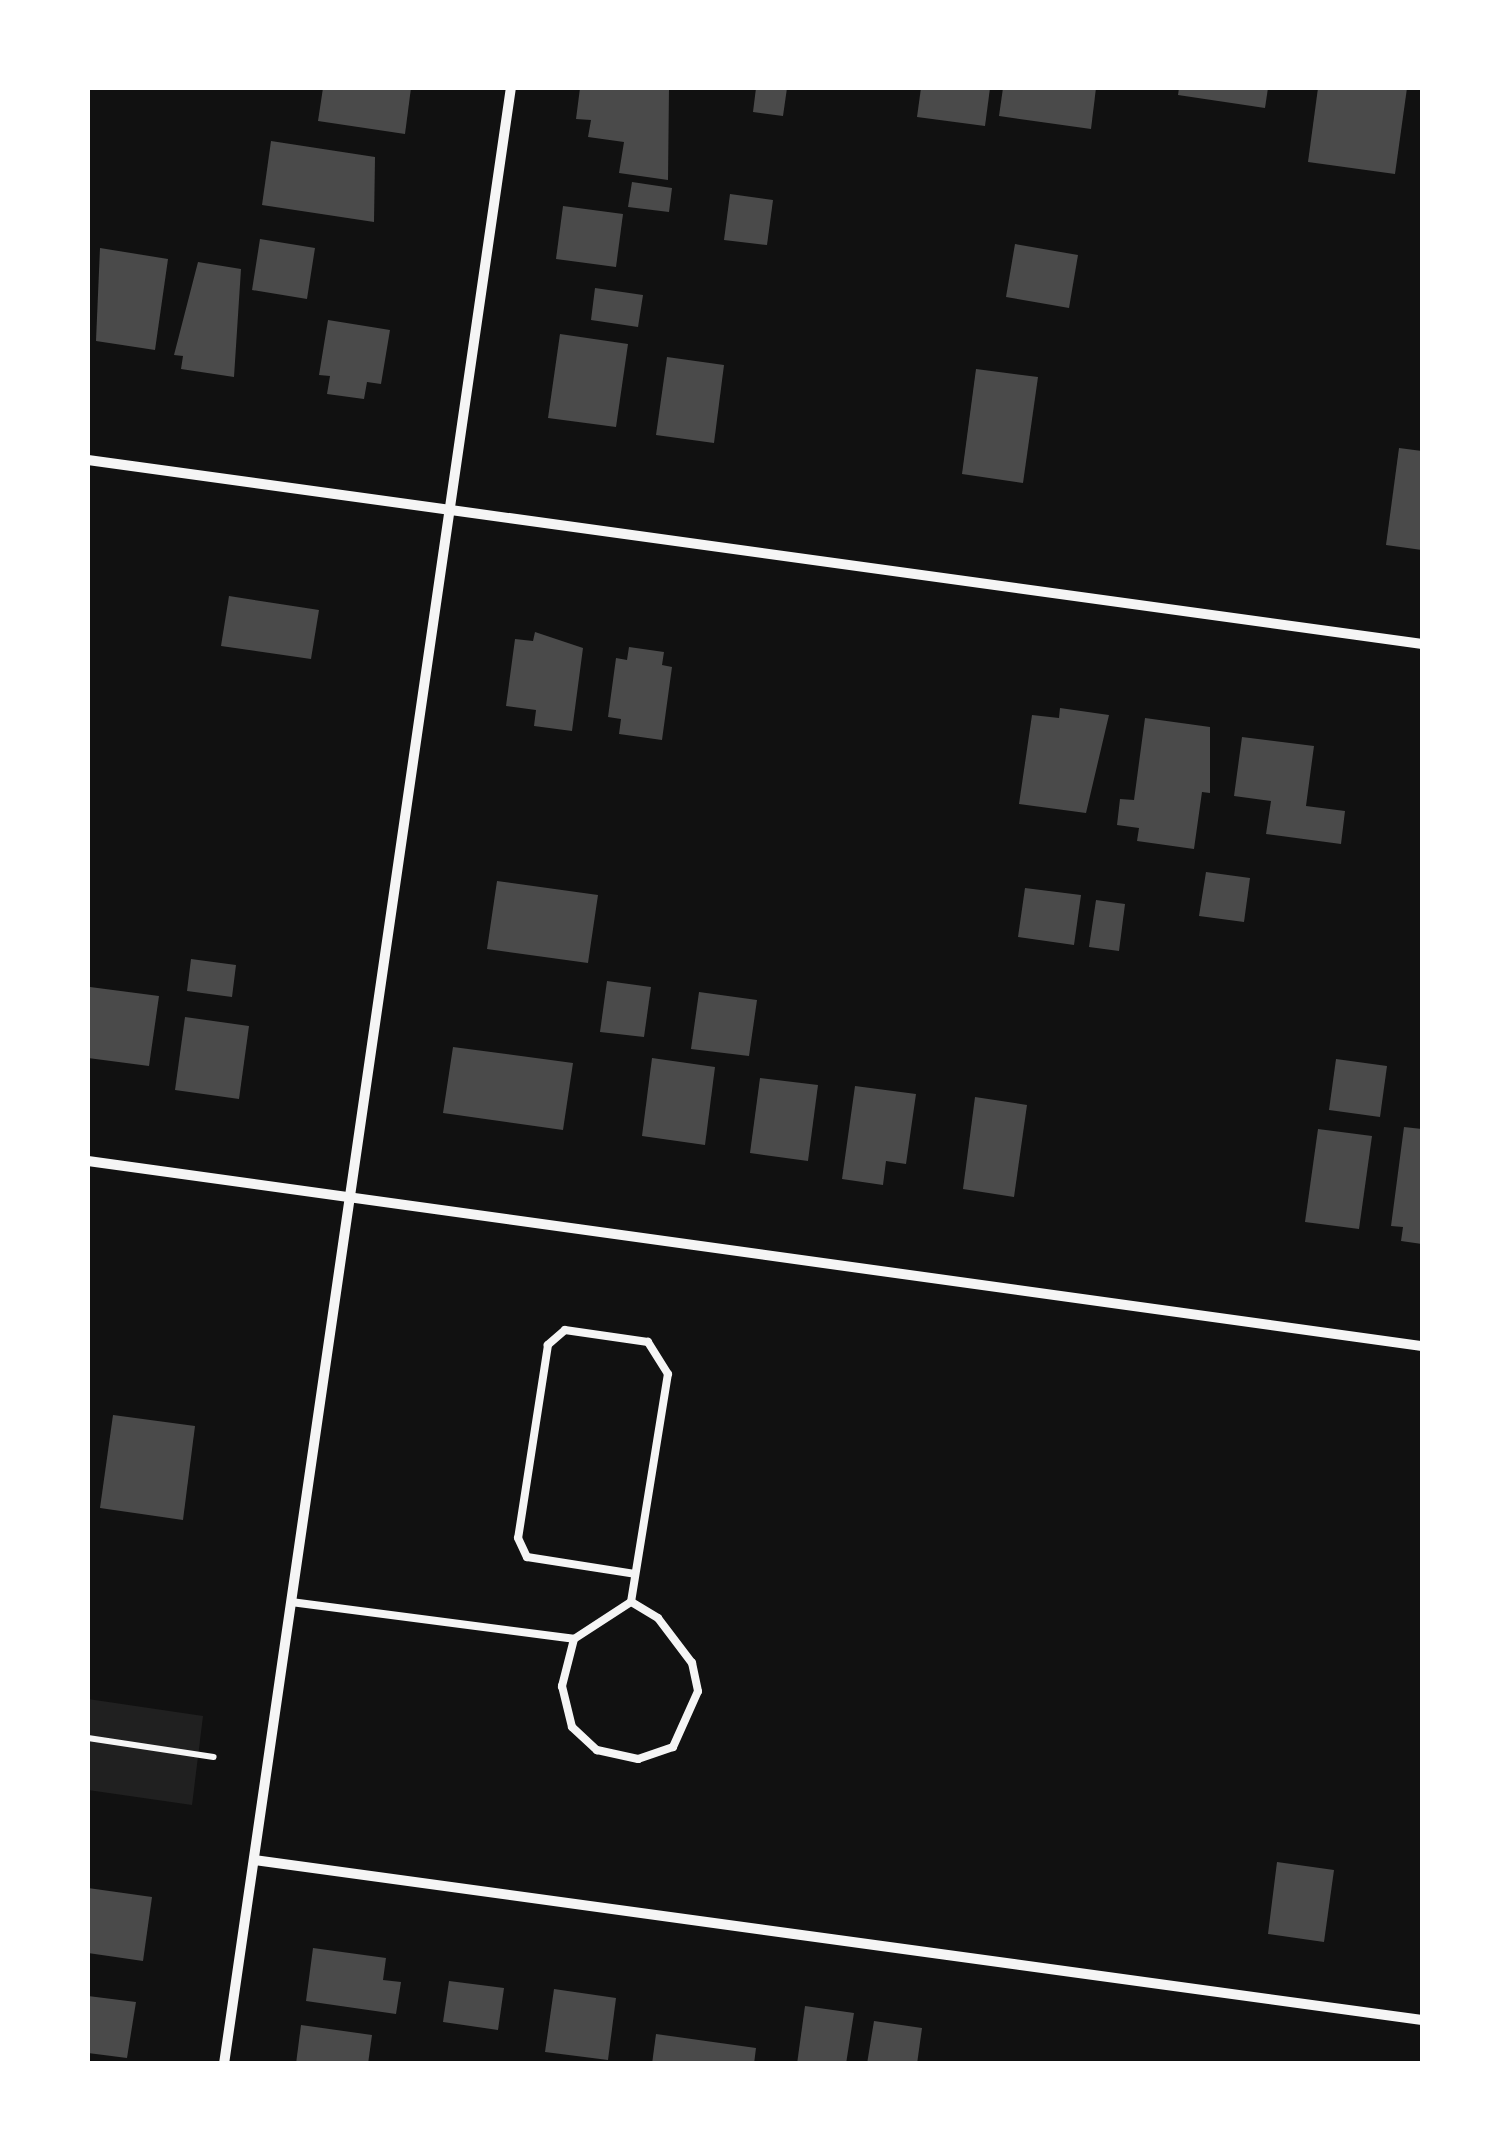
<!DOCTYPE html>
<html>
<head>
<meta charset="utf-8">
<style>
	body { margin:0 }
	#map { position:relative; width:1510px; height:2151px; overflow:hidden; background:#111; font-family:"Playfair Display",serif }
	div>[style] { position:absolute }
	.green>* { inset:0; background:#202020 }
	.building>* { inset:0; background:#4a4a4a }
	.path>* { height:6px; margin:-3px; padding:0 3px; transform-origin:3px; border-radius:3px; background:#f5f5f5 }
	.service>* { height:8px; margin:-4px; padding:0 4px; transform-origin:4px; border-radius:4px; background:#f5f5f5 }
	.minor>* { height:10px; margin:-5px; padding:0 5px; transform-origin:5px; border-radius:5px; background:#f5f5f5 }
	span { translate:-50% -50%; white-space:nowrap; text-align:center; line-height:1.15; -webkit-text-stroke:8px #fff; paint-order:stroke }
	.frame { position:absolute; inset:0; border:90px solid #fff; pointer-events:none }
</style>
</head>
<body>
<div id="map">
	<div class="green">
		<i style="clip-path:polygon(88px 1699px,203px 1716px,192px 1805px,88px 1790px)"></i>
	</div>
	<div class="building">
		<i style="clip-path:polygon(323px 88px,411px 88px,405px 134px,318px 121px)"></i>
		<i style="clip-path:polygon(580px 88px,669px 88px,668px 180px,619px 173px,624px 142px,588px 137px,591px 120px,576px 119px)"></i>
		<i style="clip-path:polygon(756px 88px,787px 88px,783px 116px,753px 112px)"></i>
		<i style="clip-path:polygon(921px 88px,990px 88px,985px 126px,917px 117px)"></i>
		<i style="clip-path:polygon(1003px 88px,1096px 88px,1091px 129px,999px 116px)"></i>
		<i style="clip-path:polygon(1179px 88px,1268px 88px,1265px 108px,1178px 95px)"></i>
		<i style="clip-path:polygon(1318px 88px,1407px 88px,1395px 174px,1308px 162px)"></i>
		<i style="clip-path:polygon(271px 141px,375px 157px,374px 222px,262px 205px)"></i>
		<i style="clip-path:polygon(632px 182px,672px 188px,669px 212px,628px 207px)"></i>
		<i style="clip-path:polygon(730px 194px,773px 200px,767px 245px,724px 240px)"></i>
		<i style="clip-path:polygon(563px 206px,623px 214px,616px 267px,556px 259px)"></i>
		<i style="clip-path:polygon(260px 239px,315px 248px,307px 299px,252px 290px)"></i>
		<i style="clip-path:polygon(1015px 244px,1078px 255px,1069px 308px,1006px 297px)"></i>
		<i style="clip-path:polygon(100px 248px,168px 259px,155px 350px,96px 341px)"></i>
		<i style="clip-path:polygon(198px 262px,241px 269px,234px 377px,181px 369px,183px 356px,174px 355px)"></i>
		<i style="clip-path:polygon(595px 288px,643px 295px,638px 327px,591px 320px)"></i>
		<i style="clip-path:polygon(328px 320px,390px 330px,381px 384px,367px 382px,364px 399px,327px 394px,330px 376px,319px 375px)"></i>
		<i style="clip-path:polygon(560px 334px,628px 344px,616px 427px,548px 418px)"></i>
		<i style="clip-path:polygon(667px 357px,724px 365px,714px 443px,656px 435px)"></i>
		<i style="clip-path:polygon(976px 369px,1038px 377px,1023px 483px,962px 474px)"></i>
		<i style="clip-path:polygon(1399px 448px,1422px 451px,1422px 550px,1386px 545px)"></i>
		<i style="clip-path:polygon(229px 596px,319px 610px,311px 659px,221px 646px)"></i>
		<i style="clip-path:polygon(535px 632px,583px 648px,572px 731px,534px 726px,536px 710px,506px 706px,515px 639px,533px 641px)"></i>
		<i style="clip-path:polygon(629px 647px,664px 652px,662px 665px,672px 667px,662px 740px,619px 734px,621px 719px,608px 717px,616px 658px,627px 660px)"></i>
		<i style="clip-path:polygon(1060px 708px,1109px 715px,1086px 813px,1019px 804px,1032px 715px,1059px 718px)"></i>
		<i style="clip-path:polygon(1145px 718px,1210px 727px,1210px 793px,1202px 792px,1194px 849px,1137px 841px,1139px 828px,1117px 825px,1120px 799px,1134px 800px)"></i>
		<i style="clip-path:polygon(1242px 737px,1314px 746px,1306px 806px,1345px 811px,1341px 844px,1266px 834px,1271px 801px,1234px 796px)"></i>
		<i style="clip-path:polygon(1206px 872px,1250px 878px,1244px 922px,1199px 916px)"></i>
		<i style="clip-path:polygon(497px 881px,598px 895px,588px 963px,487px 949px)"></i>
		<i style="clip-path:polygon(1025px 888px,1081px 895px,1074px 945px,1018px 937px)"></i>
		<i style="clip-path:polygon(1096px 900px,1125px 904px,1119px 951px,1089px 947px)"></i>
		<i style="clip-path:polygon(191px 959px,236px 965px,232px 997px,187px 991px)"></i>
		<i style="clip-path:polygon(607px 981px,651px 987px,644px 1037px,600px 1032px)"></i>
		<i style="clip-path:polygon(90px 987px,159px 996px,149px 1066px,88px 1058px)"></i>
		<i style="clip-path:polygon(699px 992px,757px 1000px,749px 1056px,691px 1049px)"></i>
		<i style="clip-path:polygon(185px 1017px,249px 1026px,239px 1099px,175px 1090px)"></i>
		<i style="clip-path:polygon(453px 1047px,573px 1063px,563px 1130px,443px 1113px)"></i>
		<i style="clip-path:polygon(652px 1058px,715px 1067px,705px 1145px,642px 1136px)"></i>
		<i style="clip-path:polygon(1336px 1059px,1387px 1066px,1380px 1117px,1329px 1110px)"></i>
		<i style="clip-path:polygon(760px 1078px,818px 1085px,808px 1161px,750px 1153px)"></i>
		<i style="clip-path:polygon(855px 1086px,916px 1094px,906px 1164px,886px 1161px,883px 1185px,842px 1179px)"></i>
		<i style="clip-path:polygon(975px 1097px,1027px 1105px,1014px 1197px,963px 1189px)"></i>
		<i style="clip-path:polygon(1404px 1127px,1422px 1129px,1422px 1244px,1401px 1241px,1403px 1227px,1391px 1226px)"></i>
		<i style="clip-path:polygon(1318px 1129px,1372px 1136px,1359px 1229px,1305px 1222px)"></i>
		<i style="clip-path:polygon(113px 1415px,195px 1426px,183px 1520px,100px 1508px)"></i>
		<i style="clip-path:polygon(1277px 1862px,1334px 1870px,1324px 1942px,1268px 1934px)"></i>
		<i style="clip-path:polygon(88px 1888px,152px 1897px,143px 1961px,88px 1953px)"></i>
		<i style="clip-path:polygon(313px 1948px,386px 1958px,383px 1980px,401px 1982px,396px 2014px,306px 2001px)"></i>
		<i style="clip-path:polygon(449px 1981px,504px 1988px,498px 2030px,443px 2022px)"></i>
		<i style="clip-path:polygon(554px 1989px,616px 1998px,608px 2060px,545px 2052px)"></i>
		<i style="clip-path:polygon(88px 1996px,136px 2002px,127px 2058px,88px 2053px)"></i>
		<i style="clip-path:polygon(805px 2006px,854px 2013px,846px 2064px,797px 2064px)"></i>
		<i style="clip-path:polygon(874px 2021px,922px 2028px,917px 2064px,867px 2064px)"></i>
		<i style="clip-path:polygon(301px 2025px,372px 2035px,368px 2064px,296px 2064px)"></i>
		<i style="clip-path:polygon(656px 2034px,756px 2048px,754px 2064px,652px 2064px)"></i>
	</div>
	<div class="path">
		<i style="left:88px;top:1738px;width:127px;rotate:8.6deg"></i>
	</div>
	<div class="service">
		<i style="left:291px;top:1602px;width:285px;rotate:7.4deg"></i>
		<i style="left:574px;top:1639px;width:68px;rotate:-33deg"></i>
		<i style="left:631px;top:1602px;width:231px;rotate:-80.8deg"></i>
		<i style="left:668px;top:1374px;width:38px;rotate:-122deg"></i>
		<i style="left:648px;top:1342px;width:84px;rotate:-171.8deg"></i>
		<i style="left:565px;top:1330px;width:23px;rotate:139deg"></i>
		<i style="left:548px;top:1345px;width:195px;rotate:98.8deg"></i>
		<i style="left:518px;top:1538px;width:21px;rotate:65deg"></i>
		<i style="left:527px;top:1557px;width:109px;rotate:8.9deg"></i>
		<i style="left:574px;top:1639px;width:49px;rotate:104.3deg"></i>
		<i style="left:562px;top:1686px;width:42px;rotate:76.3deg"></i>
		<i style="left:572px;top:1727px;width:34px;rotate:43deg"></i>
		<i style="left:597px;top:1750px;width:42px;rotate:12.4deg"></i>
		<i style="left:638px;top:1759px;width:37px;rotate:-19deg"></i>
		<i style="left:673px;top:1747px;width:61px;rotate:-65.9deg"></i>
		<i style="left:698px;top:1691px;width:29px;rotate:-102deg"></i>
		<i style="left:692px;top:1663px;width:56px;rotate:-127.1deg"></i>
		<i style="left:658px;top:1618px;width:31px;rotate:-149deg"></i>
	</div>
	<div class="minor">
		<i style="left:88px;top:460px;width:1347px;rotate:7.85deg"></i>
		<i style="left:88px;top:1161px;width:1347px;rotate:7.9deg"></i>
		<i style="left:254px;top:1860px;width:1179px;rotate:7.8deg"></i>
		<i style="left:224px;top:2064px;width:1997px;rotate:-81.74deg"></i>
	</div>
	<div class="frame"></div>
</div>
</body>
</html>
